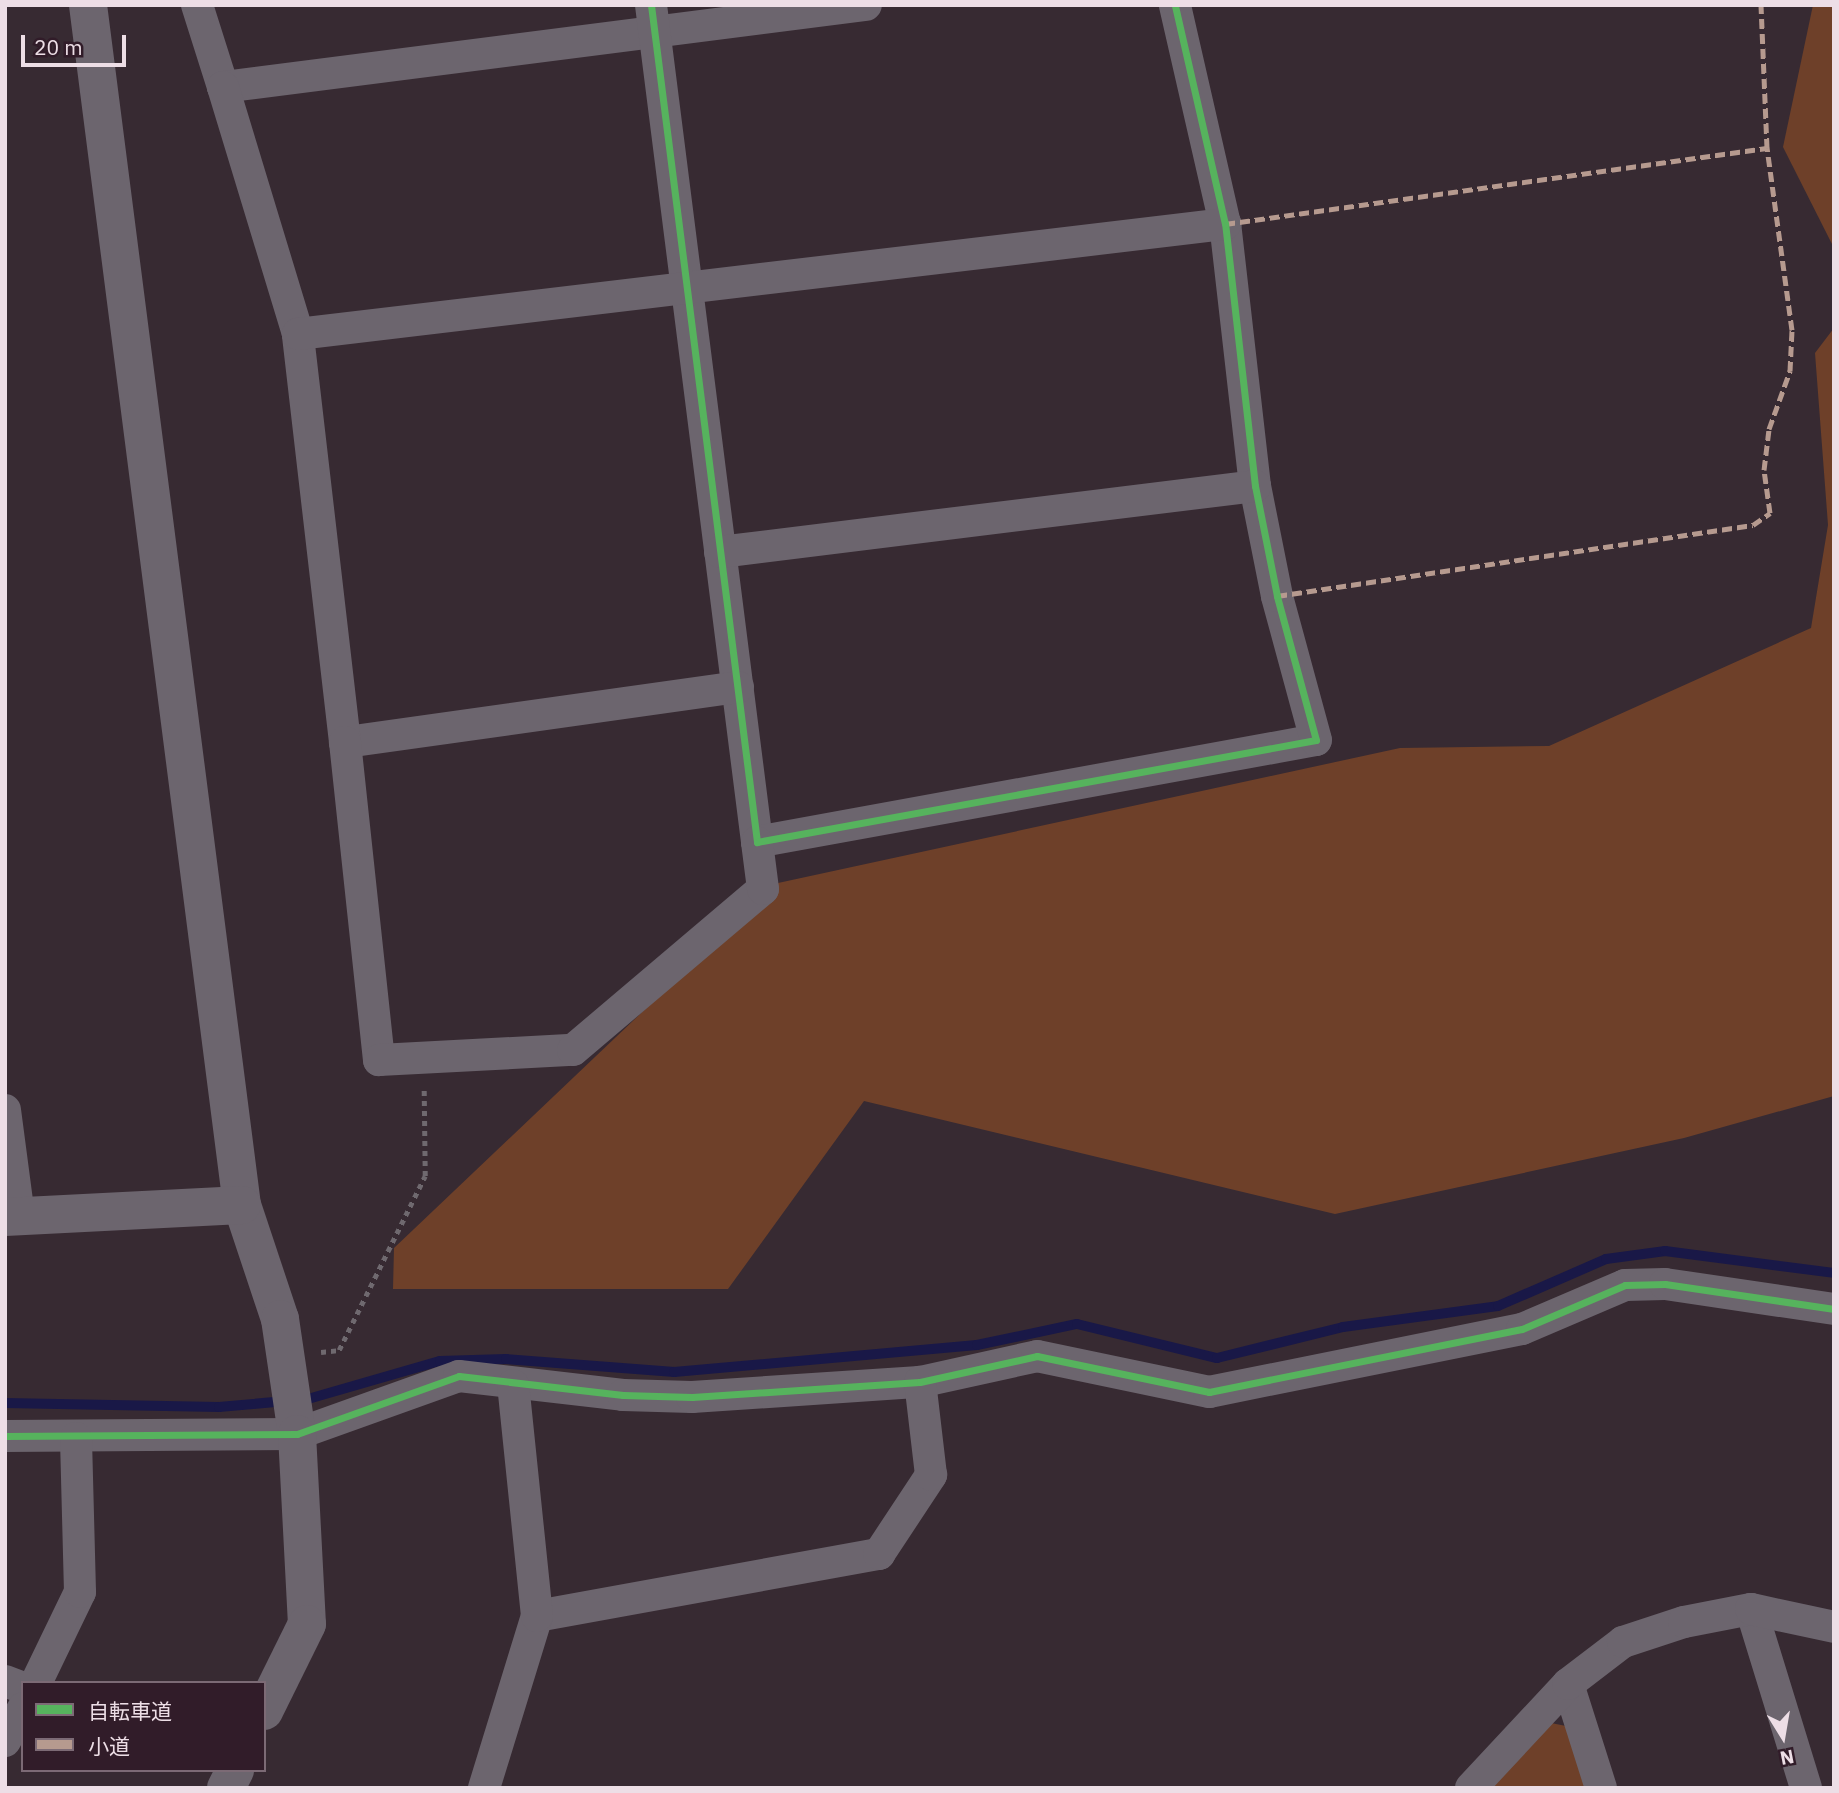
<!DOCTYPE html>
<html>
<head>
<meta charset="utf-8">
<style>
	body { margin:0 }
	#map { position:relative; width:1839px; height:1793px; overflow:hidden; background:#372a32; font-family:"IBM Plex Sans","Noto Sans JP",sans-serif }
	div>[style] { position:absolute }
	.green>* { inset:0; background:#6e4029 }
	.stream>* { height:10px; margin:-5px; padding:0 5px; transform-origin:5px; border-radius:5px; background:#191847 }
	.path>* { height:4.5px; margin-top:-2.25px; transform-origin:0; background:repeating-linear-gradient(90deg,#6f696f 0 5px,transparent 0 10px) }
	.minor>* { height:32px; margin:-16px; padding:0 16px; transform-origin:16px; border-radius:16px; background:#6c656e }
	.tertiary>* { height:38px; margin:-19px; padding:0 19px; transform-origin:19px; border-radius:19px; background:#6c656e }
	.quiet>* { height:5px; margin-top:-2.5px; transform-origin:0; background:repeating-linear-gradient(90deg,#b69a8f 0 10px,transparent 0 15px) }
	.cycleway>* { height:7px; margin:-3.5px; padding:0 3.5px; transform-origin:3.5px; border-radius:3.5px; background:#56b35d }
	span { translate:-50% -50%; white-space:nowrap; text-align:center; line-height:1.15; -webkit-text-stroke:5px #311c29; paint-order:stroke }
	.frame { position:absolute; inset:0; border:7px solid #eddee6; pointer-events:none }
	.legend { position:absolute; left:21px; top:1681px; width:245px; height:91px; box-sizing:border-box; background:#311c29; border:2px solid #7c6a75; margin:0; padding:9px 12px; list-style:none; font-size:21px; color:#eddee6 }
	.legend li { display:flex; align-items:center; gap:14px; height:35px }
	.legend b { width:35px; border:2px solid #7c6a75 }
	.north { position:absolute; left:1748px; top:1702px; width:70px; height:70px; -webkit-text-stroke:5px #311c29; paint-order:stroke; rotate:169deg; font-size:19px; font-weight:700; line-height:28px; text-align:center; color:#eddee6 }
	.north::after { content:''; display:block; margin:auto; width:24px; height:32px; background:#eddee6; clip-path:polygon(50% 0,100% 100%,50% 72%,0 100%) }
	.scale { position:absolute; left:21px; top:35px; width:105px; height:32px; box-sizing:border-box; border:4px solid #eddee6; border-top:0; padding-left:9px; font-size:21px; line-height:24px; white-space:nowrap; color:#eddee6; -webkit-text-stroke:5px #311c29; paint-order:stroke }
</style>
</head>
<body>
<div id="map">
	<div class="green">
		<i style="clip-path:polygon(1813px 5px,1834px 5px,1834px 248px,1783px 147px)"></i>
		<i style="clip-path:polygon(1834px 328px,1834px 1096px,1684px 1138px,1335px 1214px,864px 1101px,728px 1289px,393px 1289px,394px 1248px,778px 883px,1400px 748px,1549px 746px,1811px 628px,1828px 525px,1815px 353px)"></i>
		<i style="clip-path:polygon(1546px 1722px,1566px 1726px,1587px 1788px,1486px 1788px)"></i>
	</div>
	<div class="stream">
		<i style="left:5px;top:1403px;width:214px;rotate:1.1deg"></i>
		<i style="left:219px;top:1407px;width:89px;rotate:-5.1deg"></i>
		<i style="left:308px;top:1399px;width:137px;rotate:-16.1deg"></i>
		<i style="left:440px;top:1361px;width:66px;rotate:-1.7deg"></i>
		<i style="left:506px;top:1359px;width:169px;rotate:4.4deg"></i>
		<i style="left:674px;top:1372px;width:304px;rotate:-5.1deg"></i>
		<i style="left:977px;top:1345px;width:102px;rotate:-11.9deg"></i>
		<i style="left:1077px;top:1324px;width:144px;rotate:13.7deg"></i>
		<i style="left:1217px;top:1358px;width:130px;rotate:-13.8deg"></i>
		<i style="left:1343px;top:1327px;width:156px;rotate:-7.7deg"></i>
		<i style="left:1498px;top:1306px;width:118px;rotate:-23.5deg"></i>
		<i style="left:1606px;top:1259px;width:60px;rotate:-7.7deg"></i>
		<i style="left:1665px;top:1251px;width:170px;rotate:7.4deg"></i>
	</div>
	<div class="path">
		<i style="left:321px;top:1352px;width:18px;rotate:-6deg"></i>
		<i style="left:339px;top:1350px;width:194px;rotate:-63.7deg"></i>
		<i style="left:425px;top:1176px;width:87px;rotate:-90.7deg"></i>
	</div>
	<div class="minor">
		<i style="left:197px;top:5px;width:86px;rotate:72.4deg"></i>
		<i style="left:223px;top:87px;width:648px;rotate:-7.27deg"></i>
		<i style="left:651px;top:5px;width:844px;rotate:82.78deg"></i>
		<i style="left:757px;top:842px;width:568px;rotate:-10.34deg"></i>
		<i style="left:1316px;top:740px;width:149px;rotate:-105.2deg"></i>
		<i style="left:1277px;top:596px;width:112px;rotate:-101.3deg"></i>
		<i style="left:1255px;top:486px;width:264px;rotate:-96.5deg"></i>
		<i style="left:1225px;top:224px;width:225px;rotate:-102.9deg"></i>
		<i style="left:223px;top:87px;width:258px;rotate:73.1deg"></i>
		<i style="left:720px;top:552px;width:539px;rotate:-7.03deg"></i>
		<i style="left:738px;top:687px;width:397px;rotate:172deg"></i>
		<i style="left:345px;top:742px;width:411px;rotate:-96.6deg"></i>
		<i style="left:298px;top:334px;width:934px;rotate:-6.77deg"></i>
		<i style="left:345px;top:742px;width:320px;rotate:83.9deg"></i>
		<i style="left:379px;top:1060px;width:194px;rotate:-3deg"></i>
		<i style="left:573px;top:1050px;width:249px;rotate:-40.3deg"></i>
		<i style="left:763px;top:889px;width:47px;rotate:-97.3deg"></i>
		<i style="left:5px;top:1110px;width:107px;rotate:82.5deg"></i>
		<i style="left:5px;top:1436px;width:292px;rotate:-0.4deg"></i>
		<i style="left:297px;top:1434px;width:172px;rotate:-19.7deg"></i>
		<i style="left:459px;top:1376px;width:165px;rotate:6.6deg"></i>
		<i style="left:623px;top:1395px;width:69px;rotate:1.7deg"></i>
		<i style="left:692px;top:1397px;width:228px;rotate:-3.8deg"></i>
		<i style="left:920px;top:1382px;width:120px;rotate:-12.5deg"></i>
		<i style="left:1037px;top:1356px;width:176px;rotate:11.8deg"></i>
		<i style="left:1209px;top:1392px;width:319px;rotate:-11.4deg"></i>
		<i style="left:1522px;top:1329px;width:112px;rotate:-23.1deg"></i>
		<i style="left:1625px;top:1285px;width:40px;rotate:-1.4deg"></i>
		<i style="left:1665px;top:1284px;width:171px;rotate:8.4deg"></i>
		<i style="left:1751px;top:1609px;width:187px;rotate:72.9deg"></i>
		<i style="left:537px;top:1616px;width:348px;rotate:-10.3deg"></i>
		<i style="left:879px;top:1554px;width:95px;rotate:-56.6deg"></i>
		<i style="left:931px;top:1475px;width:94px;rotate:-96.7deg"></i>
		<i style="left:5px;top:1681px;width:19px;rotate:21deg"></i>
		<i style="left:36px;top:1683px;width:101px;rotate:-64.2deg"></i>
		<i style="left:80px;top:1592px;width:154px;rotate:-91.5deg"></i>
		<i style="left:1568px;top:1684px;width:109px;rotate:72.4deg"></i>
		<i style="left:5px;top:1741px;width:38px;rotate:-61deg"></i>
		<i style="left:484px;top:1788px;width:180px;rotate:-72.9deg"></i>
		<i style="left:537px;top:1616px;width:232px;rotate:-95.9deg"></i>
		<i style="left:1471px;top:1788px;width:142px;rotate:-47deg"></i>
		<i style="left:1568px;top:1684px;width:69px;rotate:-37.4deg"></i>
		<i style="left:1623px;top:1642px;width:64px;rotate:-18.2deg"></i>
		<i style="left:1684px;top:1622px;width:68px;rotate:-11deg"></i>
		<i style="left:1751px;top:1609px;width:85px;rotate:12.2deg"></i>
	</div>
	<div class="tertiary">
		<i style="left:88px;top:5px;width:1210px;rotate:82.69deg"></i>
		<i style="left:242px;top:1205px;width:120px;rotate:71.6deg"></i>
		<i style="left:280px;top:1319px;width:116px;rotate:81.6deg"></i>
		<i style="left:297px;top:1434px;width:190px;rotate:87deg"></i>
		<i style="left:307px;top:1624px;width:97px;rotate:116.3deg"></i>
		<i style="left:5px;top:1217px;width:237px;rotate:-2.9deg"></i>
		<i style="left:226px;top:1788px;width:20px;rotate:-63deg"></i>
	</div>
	<div class="quiet">
		<i style="left:1225px;top:224px;width:547px;rotate:-7.98deg"></i>
		<i style="left:1277px;top:596px;width:481px;rotate:-8.5deg"></i>
		<i style="left:1753px;top:525px;width:21px;rotate:-35deg"></i>
		<i style="left:1770px;top:513px;width:43px;rotate:-97.9deg"></i>
		<i style="left:1764px;top:470px;width:41px;rotate:-83deg"></i>
		<i style="left:1769px;top:429px;width:62px;rotate:-70.1deg"></i>
		<i style="left:1790px;top:371px;width:41px;rotate:-87.2deg"></i>
		<i style="left:1792px;top:330px;width:184px;rotate:-97.8deg"></i>
		<i style="left:1767px;top:148px;width:143px;rotate:-92.4deg"></i>
	</div>
	<div class="cycleway">
		<i style="left:651px;top:5px;width:844px;rotate:82.78deg"></i>
		<i style="left:757px;top:842px;width:568px;rotate:-10.34deg"></i>
		<i style="left:1316px;top:740px;width:149px;rotate:-105.2deg"></i>
		<i style="left:1277px;top:596px;width:112px;rotate:-101.3deg"></i>
		<i style="left:1255px;top:486px;width:264px;rotate:-96.5deg"></i>
		<i style="left:1225px;top:224px;width:225px;rotate:-102.9deg"></i>
		<i style="left:5px;top:1436px;width:292px;rotate:-0.4deg"></i>
		<i style="left:297px;top:1434px;width:172px;rotate:-19.7deg"></i>
		<i style="left:459px;top:1376px;width:165px;rotate:6.6deg"></i>
		<i style="left:623px;top:1395px;width:69px;rotate:1.7deg"></i>
		<i style="left:692px;top:1397px;width:228px;rotate:-3.8deg"></i>
		<i style="left:920px;top:1382px;width:120px;rotate:-12.5deg"></i>
		<i style="left:1037px;top:1356px;width:176px;rotate:11.8deg"></i>
		<i style="left:1209px;top:1392px;width:319px;rotate:-11.4deg"></i>
		<i style="left:1522px;top:1329px;width:112px;rotate:-23.1deg"></i>
		<i style="left:1625px;top:1285px;width:40px;rotate:-1.4deg"></i>
		<i style="left:1665px;top:1284px;width:171px;rotate:8.4deg"></i>
	</div>
	<div class="frame"></div>
	<ul class="legend">
	<li><b style="height:9px;background:#56b35d"></b>自転車道</li>
	<li><b style="height:9px;background:#b69a8f"></b>小道</li>
	</ul>
	<div class="north">N</div>
	<div class="scale">20 m</div>
</div>
</body>
</html>
